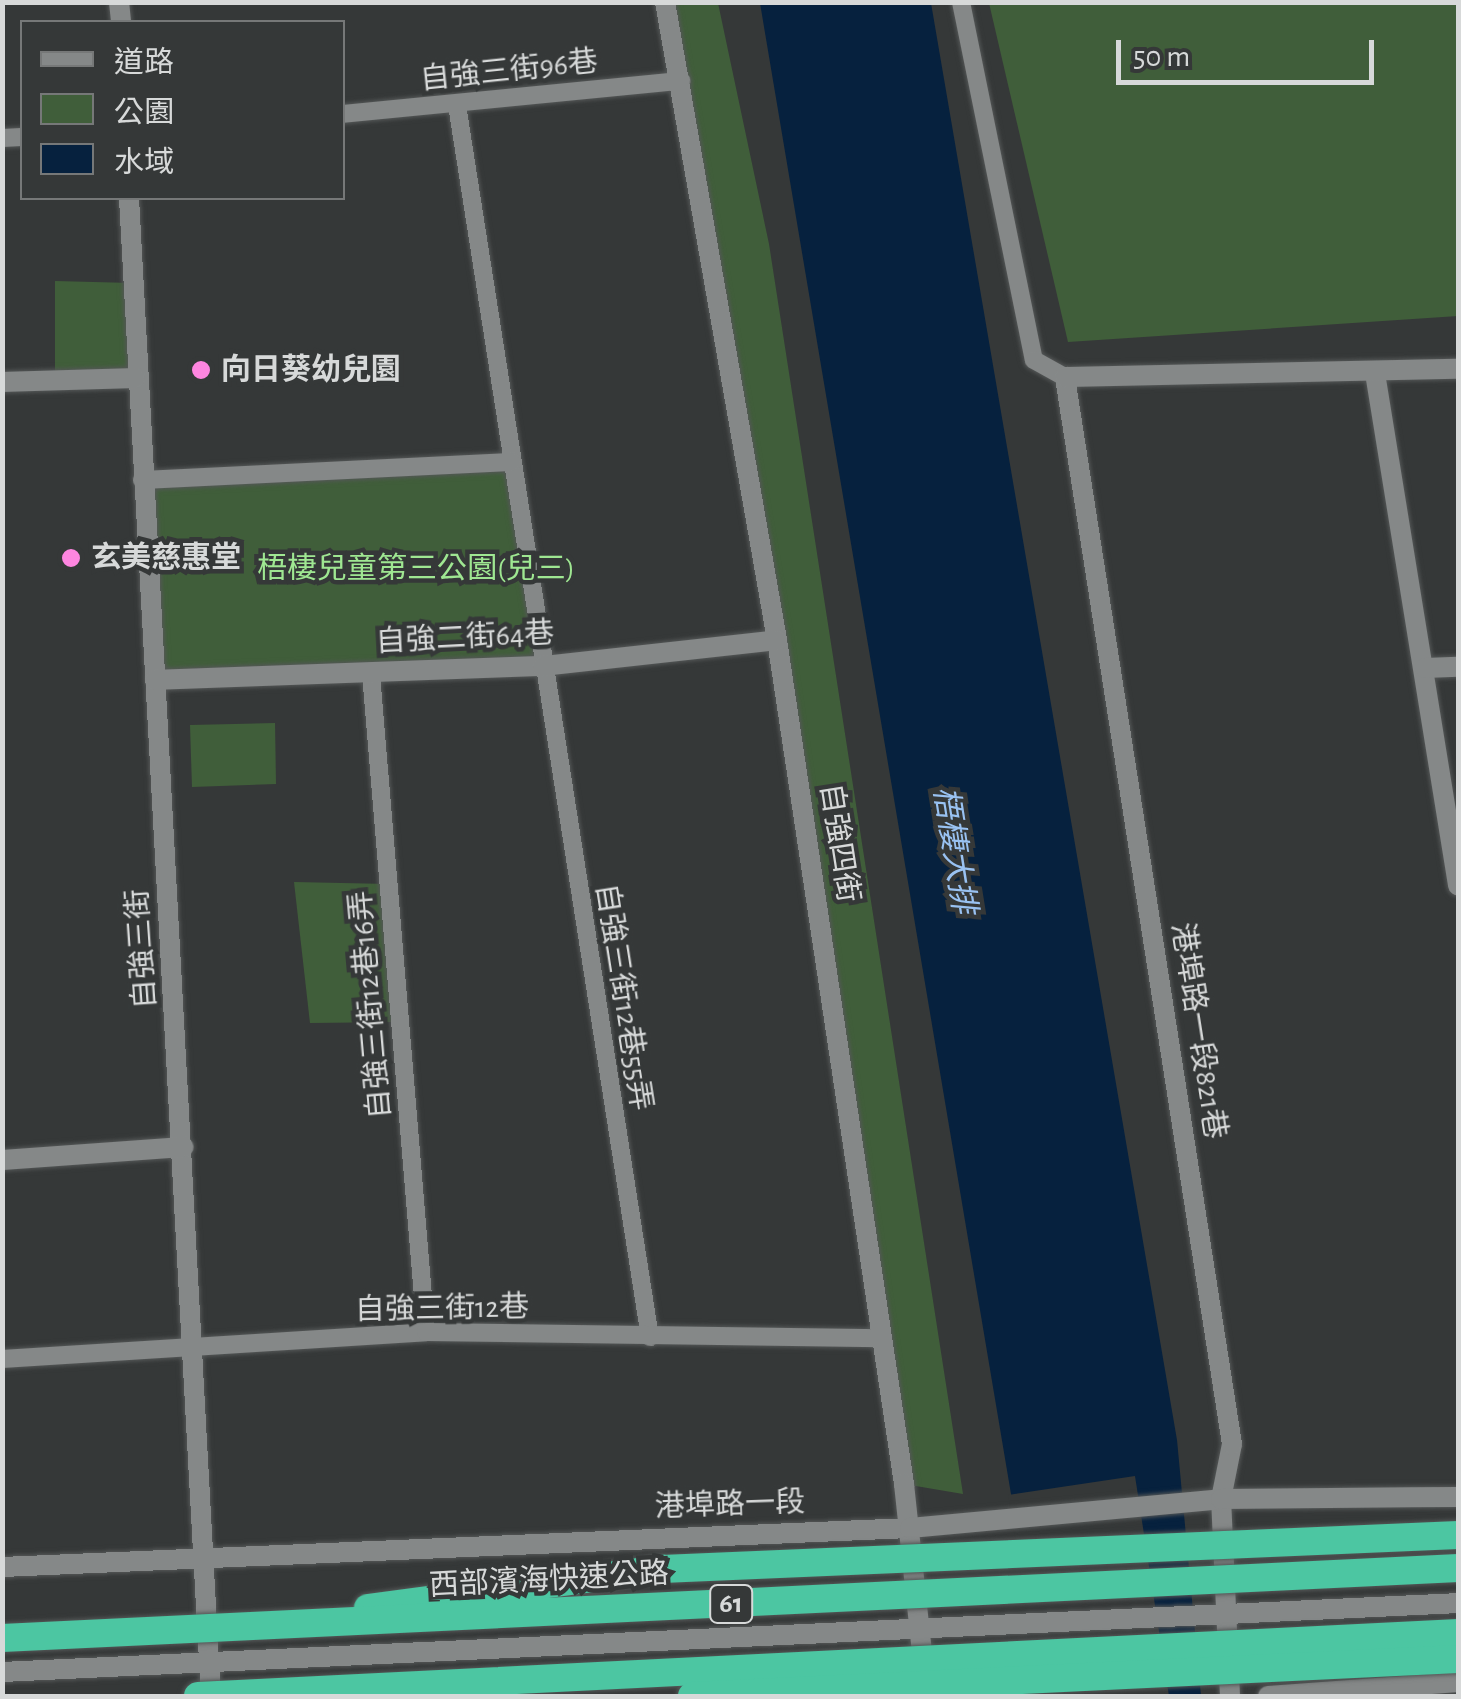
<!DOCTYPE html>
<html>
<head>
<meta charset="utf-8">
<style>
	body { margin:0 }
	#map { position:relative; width:1461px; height:1699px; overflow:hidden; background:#353838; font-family:"Alegreya Sans","Noto Sans TC",sans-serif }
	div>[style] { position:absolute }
	.green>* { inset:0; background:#405e3a }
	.water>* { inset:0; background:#06213e }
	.pier>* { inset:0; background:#353838 }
	.roads { filter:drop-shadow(0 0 2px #545757) drop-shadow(0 0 2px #545757) }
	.service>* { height:18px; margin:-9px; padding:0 9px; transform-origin:9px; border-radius:9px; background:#858888 }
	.minor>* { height:20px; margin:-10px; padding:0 10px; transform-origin:10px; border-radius:10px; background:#858888 }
	.tertiary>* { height:20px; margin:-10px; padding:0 10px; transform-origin:10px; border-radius:10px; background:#858888 }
	.bridges { filter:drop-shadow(0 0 2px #545757) drop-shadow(0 0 2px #545757) }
	.trunk-bridge>* { height:28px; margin:-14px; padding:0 14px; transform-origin:14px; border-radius:14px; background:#4cc6a2 }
	.dots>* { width:28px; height:28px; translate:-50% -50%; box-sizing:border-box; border:5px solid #353838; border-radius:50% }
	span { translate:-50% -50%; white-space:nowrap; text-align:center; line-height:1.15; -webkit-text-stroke:9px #353838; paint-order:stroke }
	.shield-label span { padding:2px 8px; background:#353838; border:2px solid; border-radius:8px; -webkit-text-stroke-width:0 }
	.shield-label { font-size:28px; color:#d7d9d9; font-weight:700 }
	.street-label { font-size:30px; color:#d7d9d9 }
	.poi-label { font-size:30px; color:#d7d9d9; font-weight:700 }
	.left { translate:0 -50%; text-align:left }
	.park-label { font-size:30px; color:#9fe792 }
	.water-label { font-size:32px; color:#99c2f2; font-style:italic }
	.frame { position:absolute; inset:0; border:5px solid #d7d9d9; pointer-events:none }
	.legend { position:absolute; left:20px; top:20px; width:325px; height:180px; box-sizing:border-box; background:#353838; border:2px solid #767878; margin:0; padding:12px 18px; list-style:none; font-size:30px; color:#d7d9d9 }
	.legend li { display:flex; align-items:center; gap:20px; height:50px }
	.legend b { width:50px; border:2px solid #767878 }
	.scale { position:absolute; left:1116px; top:40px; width:258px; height:45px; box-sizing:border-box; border:5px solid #d7d9d9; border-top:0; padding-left:12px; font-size:30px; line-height:35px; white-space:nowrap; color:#d7d9d9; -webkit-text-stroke:8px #353838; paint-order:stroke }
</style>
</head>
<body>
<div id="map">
	<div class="green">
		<i style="clip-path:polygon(662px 3px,718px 3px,769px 244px,963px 1494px,904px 1484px,779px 597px)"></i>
		<i style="clip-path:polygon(989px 3px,1458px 3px,1458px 316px,1068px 342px)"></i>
		<i style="clip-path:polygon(55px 281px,132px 283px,135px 378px,55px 381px)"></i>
		<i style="clip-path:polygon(512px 462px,543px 666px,371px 674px,196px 668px,155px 680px,142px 480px)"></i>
		<i style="clip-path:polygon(275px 723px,276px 784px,192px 787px,190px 725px)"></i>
		<i style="clip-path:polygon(294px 882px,389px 884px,400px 1022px,310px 1023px)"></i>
	</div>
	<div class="water">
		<i style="clip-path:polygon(760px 3px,931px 3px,1177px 1440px,1201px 1696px,1045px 1696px)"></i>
	</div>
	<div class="pier">
		<i style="clip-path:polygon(1135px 1476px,1169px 1696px,1040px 1696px,1008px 1495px)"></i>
	</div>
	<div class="roads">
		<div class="service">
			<i style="left:961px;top:2px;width:365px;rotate:78.5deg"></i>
			<i style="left:1034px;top:360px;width:35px;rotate:29deg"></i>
			<i style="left:457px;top:105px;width:1247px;rotate:81.1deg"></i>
			<i style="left:342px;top:114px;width:341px;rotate:-5.6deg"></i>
			<i style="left:2px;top:138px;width:20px;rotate:-3deg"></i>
			<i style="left:142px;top:480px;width:370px;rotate:-2.8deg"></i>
			<i style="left:371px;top:674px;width:660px;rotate:85.22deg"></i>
			<i style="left:2px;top:1359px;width:425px;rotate:-3.6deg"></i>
			<i style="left:426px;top:1332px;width:456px;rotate:0.8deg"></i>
		</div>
		<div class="minor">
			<i style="left:119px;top:2px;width:20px;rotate:84deg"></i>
			<i style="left:665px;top:2px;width:648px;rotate:80.04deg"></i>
			<i style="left:777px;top:640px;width:854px;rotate:81.44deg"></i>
			<i style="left:904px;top:1484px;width:187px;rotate:83.9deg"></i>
			<i style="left:129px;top:198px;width:1500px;rotate:86.87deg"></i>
			<i style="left:1375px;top:373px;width:519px;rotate:80.79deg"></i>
			<i style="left:2px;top:382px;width:133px;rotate:-1.7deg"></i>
			<i style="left:1425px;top:668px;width:33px;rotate:-2deg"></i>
			<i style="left:155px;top:680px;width:388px;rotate:-2.1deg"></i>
			<i style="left:543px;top:666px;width:235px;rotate:-6.3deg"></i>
			<i style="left:2px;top:1160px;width:182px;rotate:-4.1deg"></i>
			<i style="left:1230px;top:1696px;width:197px;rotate:-92.6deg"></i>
			<i style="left:1221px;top:1499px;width:56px;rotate:-78.7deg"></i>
			<i style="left:1232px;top:1444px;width:1080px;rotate:-98.9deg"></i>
			<i style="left:1065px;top:377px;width:393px;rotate:-1.2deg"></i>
		</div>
		<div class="tertiary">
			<i style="left:2px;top:1567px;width:909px;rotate:-2.46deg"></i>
			<i style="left:910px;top:1528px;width:312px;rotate:-5.3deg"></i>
			<i style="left:1221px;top:1499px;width:237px;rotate:-0.5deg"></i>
			<i style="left:2px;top:1672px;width:1458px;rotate:-2.71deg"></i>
			<i style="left:1268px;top:1696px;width:191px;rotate:-4.2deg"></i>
		</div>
	</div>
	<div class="bridges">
		<div class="trunk-bridge">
			<i style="left:368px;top:1608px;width:297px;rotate:-7.6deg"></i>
			<i style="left:662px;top:1569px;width:797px;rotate:-2.45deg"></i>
			<i style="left:2px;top:1638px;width:1458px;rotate:-2.75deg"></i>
			<i style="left:198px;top:1696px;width:1262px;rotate:-2.86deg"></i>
			<i style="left:692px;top:1696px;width:767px;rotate:-2.77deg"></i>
		</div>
	</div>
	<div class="dots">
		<i style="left:201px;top:370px;background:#fe86e0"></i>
		<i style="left:71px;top:558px;background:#fe86e0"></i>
	</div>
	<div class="shield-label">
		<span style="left:731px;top:1604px">61</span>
	</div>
	<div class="street-label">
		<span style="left:509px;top:71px;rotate:-6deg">自強三街96巷</span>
		<span style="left:465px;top:638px;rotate:-3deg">自強二街64巷</span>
		<span style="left:839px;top:843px;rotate:81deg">自強四街</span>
		<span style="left:142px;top:949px;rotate:-94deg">自強三街</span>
		<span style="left:623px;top:997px;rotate:81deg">自強三街12巷55弄</span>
		<span style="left:371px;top:1005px;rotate:-95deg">自強三街12巷16弄</span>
		<span style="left:1198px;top:1031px;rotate:81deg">港埠路一段821巷</span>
		<span style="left:442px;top:1309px;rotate:-1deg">自強三街12巷</span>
		<span style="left:730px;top:1505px;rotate:-2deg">港埠路一段</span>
		<span style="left:549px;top:1580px;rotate:-3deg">西部濱海快速公路</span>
	</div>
	<div class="poi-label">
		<span class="left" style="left:221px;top:370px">向日葵幼兒園</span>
		<span class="left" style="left:91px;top:558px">玄美慈惠堂</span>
	</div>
	<div class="park-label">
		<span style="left:416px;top:569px">梧棲兒童第三公園(兒三)</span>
	</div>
	<div class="water-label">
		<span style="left:954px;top:850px;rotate:81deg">梧棲大排</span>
	</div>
	<div class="frame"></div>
	<ul class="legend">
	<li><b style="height:12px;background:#858888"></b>道路</li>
	<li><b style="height:28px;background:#405e3a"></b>公園</li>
	<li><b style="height:28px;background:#06213e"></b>水域</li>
	</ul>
	<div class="scale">50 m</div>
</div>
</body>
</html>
